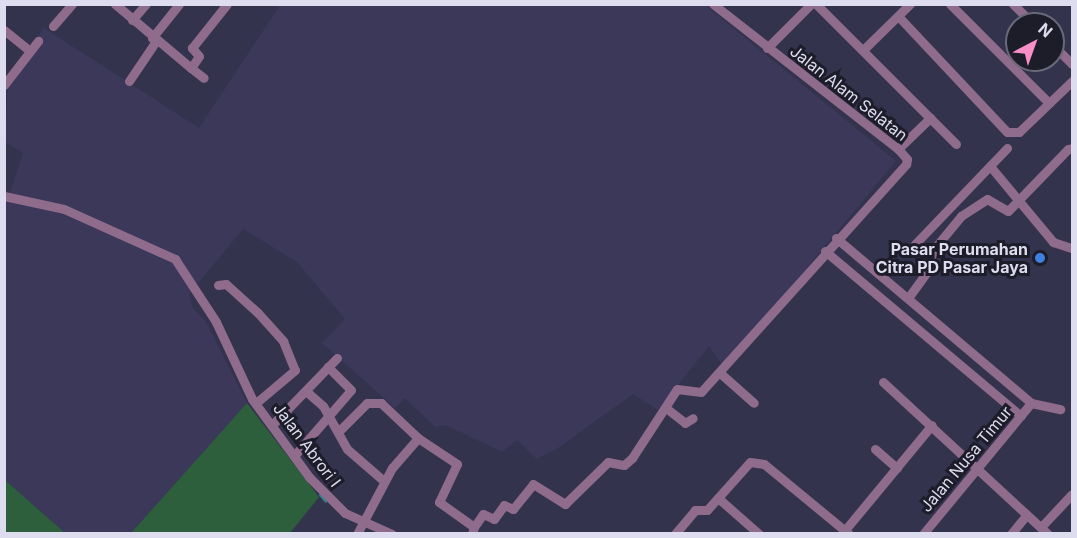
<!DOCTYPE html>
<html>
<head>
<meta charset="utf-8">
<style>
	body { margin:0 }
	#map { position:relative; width:1077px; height:538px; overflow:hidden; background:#34334e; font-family:Inter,sans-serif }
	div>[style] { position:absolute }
	.built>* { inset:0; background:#3b385a }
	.green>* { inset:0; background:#2d5f3c }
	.stream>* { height:2px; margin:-1px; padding:0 1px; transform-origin:1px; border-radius:1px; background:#2b8a92 }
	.minor>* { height:9px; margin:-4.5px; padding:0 4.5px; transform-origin:4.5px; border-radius:4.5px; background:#8f6b8c }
	.dots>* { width:16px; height:16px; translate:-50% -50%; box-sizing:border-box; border:3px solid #1d1c29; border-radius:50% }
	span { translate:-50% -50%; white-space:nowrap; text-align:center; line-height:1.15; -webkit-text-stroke:6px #1d1c29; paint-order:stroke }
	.street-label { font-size:16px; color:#ddddef }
	.poi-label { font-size:16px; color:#ddddef; font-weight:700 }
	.right { translate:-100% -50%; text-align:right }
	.frame { position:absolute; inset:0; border:6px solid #ddddef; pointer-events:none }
	.north { position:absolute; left:1005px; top:12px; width:60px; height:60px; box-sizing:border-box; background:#1d1c29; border:2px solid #6a6978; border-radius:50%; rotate:41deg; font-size:16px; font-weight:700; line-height:24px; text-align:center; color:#ddddef }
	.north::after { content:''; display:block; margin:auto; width:21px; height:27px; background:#f98fc8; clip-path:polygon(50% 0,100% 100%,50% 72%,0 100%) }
</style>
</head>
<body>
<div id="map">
	<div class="built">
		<i style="clip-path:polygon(280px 5px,705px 5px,896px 161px,724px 367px,709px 346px,658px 410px,633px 394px,558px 448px,537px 459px,517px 440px,502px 452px,446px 425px,435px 427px,405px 398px,395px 408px,322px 343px,345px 319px,297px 262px,243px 229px,189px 294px,193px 308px,206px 322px,247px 403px,131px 533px,65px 533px,5px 480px,5px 207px,23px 153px,5px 142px,8px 79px,44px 28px,199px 128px)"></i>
	</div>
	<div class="green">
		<i style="clip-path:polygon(247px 403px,319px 497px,290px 533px,131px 533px)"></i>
		<i style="clip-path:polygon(4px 480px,5px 480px,65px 533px,5px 533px)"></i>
	</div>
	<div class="stream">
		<i style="left:320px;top:495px;width:9px;rotate:49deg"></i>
	</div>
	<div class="minor">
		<i style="left:115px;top:4px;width:99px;rotate:40.1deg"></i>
		<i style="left:191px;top:68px;width:14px;rotate:-56deg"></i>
		<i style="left:199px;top:56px;width:11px;rotate:-131deg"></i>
		<i style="left:192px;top:48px;width:56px;rotate:-51.5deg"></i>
		<i style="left:816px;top:4px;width:198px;rotate:45deg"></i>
		<i style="left:950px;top:4px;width:140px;rotate:45deg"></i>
		<i style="left:1013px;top:4px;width:28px;rotate:45deg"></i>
		<i style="left:898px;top:16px;width:159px;rotate:46.8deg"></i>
		<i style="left:1007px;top:132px;width:12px"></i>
		<i style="left:1019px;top:132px;width:74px;rotate:-43.9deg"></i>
		<i style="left:132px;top:20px;width:21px;rotate:-49deg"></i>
		<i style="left:53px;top:26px;width:29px;rotate:-49deg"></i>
		<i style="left:4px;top:30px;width:33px;rotate:39deg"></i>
		<i style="left:152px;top:38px;width:43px;rotate:-51.5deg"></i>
		<i style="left:1053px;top:45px;width:27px;rotate:45deg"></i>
		<i style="left:767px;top:48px;width:62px;rotate:-45deg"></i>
		<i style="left:863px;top:50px;width:66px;rotate:-44.4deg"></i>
		<i style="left:191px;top:68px;width:16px;rotate:38deg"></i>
		<i style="left:129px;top:81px;width:48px;rotate:-56deg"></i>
		<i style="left:4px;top:85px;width:56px;rotate:-52.3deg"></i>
		<i style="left:898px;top:149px;width:45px;rotate:-44.1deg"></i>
		<i style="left:990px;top:166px;width:99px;rotate:50.3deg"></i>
		<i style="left:1053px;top:242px;width:20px;rotate:18deg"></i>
		<i style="left:4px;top:196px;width:61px;rotate:12.2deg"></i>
		<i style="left:64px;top:209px;width:122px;rotate:24.2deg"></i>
		<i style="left:175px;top:259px;width:75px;rotate:56.9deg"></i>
		<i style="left:216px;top:322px;width:85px;rotate:64.9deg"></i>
		<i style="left:252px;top:399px;width:97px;rotate:53.8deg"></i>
		<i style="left:309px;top:477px;width:51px;rotate:45deg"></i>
		<i style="left:345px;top:513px;width:51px;rotate:24.1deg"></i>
		<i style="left:836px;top:238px;width:255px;rotate:40.2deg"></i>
		<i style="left:915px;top:244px;width:133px;rotate:-46.2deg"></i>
		<i style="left:825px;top:251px;width:256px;rotate:40.1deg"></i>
		<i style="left:218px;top:285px;width:8px;rotate:-7deg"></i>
		<i style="left:226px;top:284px;width:43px;rotate:42.2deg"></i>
		<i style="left:258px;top:313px;width:38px;rotate:48deg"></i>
		<i style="left:283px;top:341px;width:31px;rotate:68deg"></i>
		<i style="left:295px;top:370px;width:51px;rotate:139.8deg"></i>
		<i style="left:908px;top:298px;width:32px;rotate:-54deg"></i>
		<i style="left:927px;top:272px;width:23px;rotate:-75deg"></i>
		<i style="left:933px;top:250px;width:44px;rotate:-50.5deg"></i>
		<i style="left:961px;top:216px;width:31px;rotate:-33deg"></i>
		<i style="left:987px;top:199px;width:24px;rotate:30deg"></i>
		<i style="left:1008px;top:211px;width:86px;rotate:-45.9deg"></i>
		<i style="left:1068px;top:149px;width:4px;rotate:-14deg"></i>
		<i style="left:720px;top:373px;width:45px;rotate:41.4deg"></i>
		<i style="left:883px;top:382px;width:224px;rotate:42.7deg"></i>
		<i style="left:307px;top:392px;width:21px;rotate:41deg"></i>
		<i style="left:323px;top:406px;width:49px;rotate:60.8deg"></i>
		<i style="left:347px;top:449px;width:49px;rotate:40.9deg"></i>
		<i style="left:1031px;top:403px;width:30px;rotate:12deg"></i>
		<i style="left:666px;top:408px;width:24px;rotate:38deg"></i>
		<i style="left:685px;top:423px;width:9px;rotate:-32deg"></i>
		<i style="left:273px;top:424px;width:92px;rotate:-45.9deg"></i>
		<i style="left:338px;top:432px;width:41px;rotate:-45deg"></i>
		<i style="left:367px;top:403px;width:14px"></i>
		<i style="left:381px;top:403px;width:51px;rotate:43.4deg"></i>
		<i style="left:418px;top:438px;width:47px;rotate:33.7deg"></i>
		<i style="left:457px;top:464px;width:42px;rotate:115.3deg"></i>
		<i style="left:439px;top:502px;width:43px;rotate:35.5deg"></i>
		<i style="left:474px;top:527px;width:7px;rotate:106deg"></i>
		<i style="left:875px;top:449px;width:29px;rotate:41deg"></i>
		<i style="left:294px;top:456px;width:87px;rotate:-49.2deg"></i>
		<i style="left:351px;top:390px;width:33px;rotate:-135deg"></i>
		<i style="left:718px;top:498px;width:55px;rotate:41.3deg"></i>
		<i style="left:474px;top:527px;width:16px;rotate:-55deg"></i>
		<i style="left:483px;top:514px;width:12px;rotate:24deg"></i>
		<i style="left:494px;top:519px;width:17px;rotate:-54deg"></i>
		<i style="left:504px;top:505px;width:10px;rotate:24deg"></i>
		<i style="left:513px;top:509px;width:32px;rotate:-51deg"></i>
		<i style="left:533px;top:484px;width:38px;rotate:32deg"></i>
		<i style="left:565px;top:504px;width:60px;rotate:-44.3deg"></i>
		<i style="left:608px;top:462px;width:16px;rotate:11deg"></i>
		<i style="left:624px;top:465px;width:11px;rotate:-41deg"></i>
		<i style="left:632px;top:458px;width:82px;rotate:-56.9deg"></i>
		<i style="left:677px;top:389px;width:24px;rotate:7deg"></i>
		<i style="left:701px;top:392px;width:307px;rotate:-48deg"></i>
		<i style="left:906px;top:164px;width:5px;rotate:-79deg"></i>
		<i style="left:907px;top:159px;width:13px;rotate:-132deg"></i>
		<i style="left:898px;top:149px;width:235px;rotate:-141.9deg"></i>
		<i style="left:1041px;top:527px;width:45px;rotate:-46.8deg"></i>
		<i style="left:845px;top:530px;width:136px;rotate:-50.4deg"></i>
		<i style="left:357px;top:534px;width:75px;rotate:-62.1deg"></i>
		<i style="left:392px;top:468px;width:40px;rotate:-49deg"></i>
		<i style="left:675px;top:534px;width:31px;rotate:-50deg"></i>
		<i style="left:695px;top:510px;width:12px"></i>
		<i style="left:707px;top:510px;width:64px;rotate:-48.1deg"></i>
		<i style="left:750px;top:462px;width:14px;rotate:8deg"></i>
		<i style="left:764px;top:464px;width:110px;rotate:39.5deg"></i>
		<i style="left:923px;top:534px;width:170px;rotate:-50.5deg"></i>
		<i style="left:1011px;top:534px;width:19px;rotate:-51deg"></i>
	</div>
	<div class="dots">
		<i style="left:1040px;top:258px;background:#3f7fe0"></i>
	</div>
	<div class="street-label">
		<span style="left:849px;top:93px;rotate:38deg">Jalan Alam Selatan</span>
		<span style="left:307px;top:445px;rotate:53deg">Jalan Abrori I</span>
		<span style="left:966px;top:459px;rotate:-50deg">Jalan Nusa Timur</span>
	</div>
	<div class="poi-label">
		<span class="right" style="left:1028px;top:258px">Pasar Perumahan<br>Citra PD Pasar Jaya</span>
	</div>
	<div class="frame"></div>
	<div class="north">N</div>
</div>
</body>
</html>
